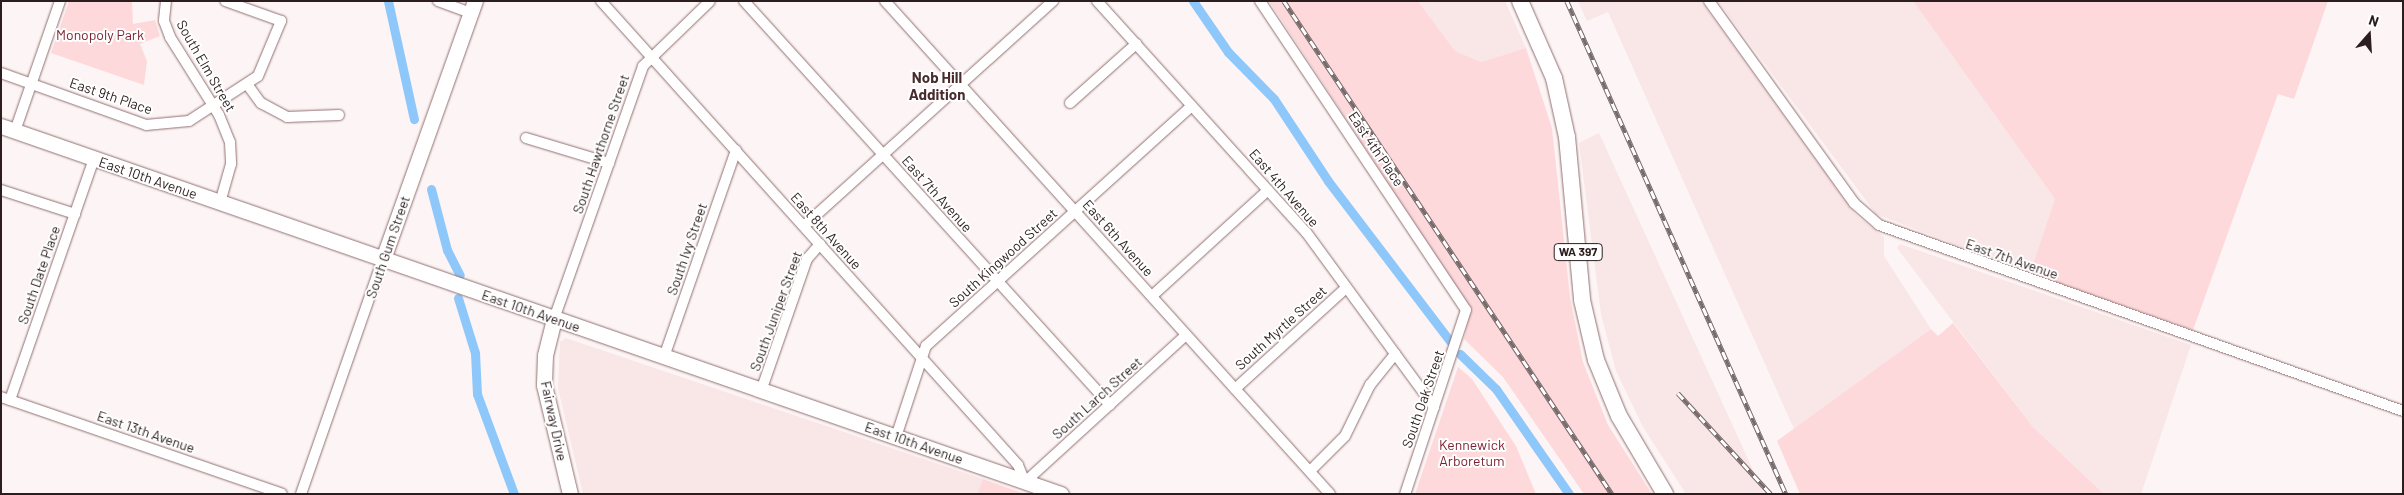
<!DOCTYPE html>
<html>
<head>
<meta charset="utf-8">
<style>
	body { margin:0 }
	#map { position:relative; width:2404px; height:495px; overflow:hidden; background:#fdf5f5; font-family:Barlow,sans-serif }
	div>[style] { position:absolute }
	.built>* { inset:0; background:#f9e6e6 }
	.green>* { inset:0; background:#fdd9db }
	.canal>* { height:9px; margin:-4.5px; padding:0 4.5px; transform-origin:4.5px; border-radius:4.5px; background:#8ec7f9 }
	.roads { filter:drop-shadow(0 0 1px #916f71) drop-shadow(0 0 1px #916f71) }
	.street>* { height:10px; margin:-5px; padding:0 5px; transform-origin:5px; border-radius:5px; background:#fff }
	.secondary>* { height:15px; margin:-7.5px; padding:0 7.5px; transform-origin:7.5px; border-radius:7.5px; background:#fff }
	.primary>* { height:16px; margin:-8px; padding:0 8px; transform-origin:8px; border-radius:8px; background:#fff }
	.rail>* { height:4.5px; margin-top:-2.25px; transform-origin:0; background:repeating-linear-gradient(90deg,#fff 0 8px,#766a6b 0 16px); box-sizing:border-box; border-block:1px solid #766a6b }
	span { translate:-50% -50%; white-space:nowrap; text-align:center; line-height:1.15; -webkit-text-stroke:4px #fff; paint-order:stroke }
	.shield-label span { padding:1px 4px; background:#fff; border:1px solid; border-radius:4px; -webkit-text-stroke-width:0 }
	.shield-label { font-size:12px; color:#2c1e1f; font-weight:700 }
	.park-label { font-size:14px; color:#781f2f }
	.street-label { font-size:14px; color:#2c1e1f }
	.neighbourhood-label { font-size:15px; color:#482b2d; font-weight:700 }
	.frame { position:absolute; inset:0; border:2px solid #2c1e1f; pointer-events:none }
	.north { position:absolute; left:2344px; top:10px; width:50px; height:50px; -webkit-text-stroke:4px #fff; paint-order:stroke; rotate:19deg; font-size:14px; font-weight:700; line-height:20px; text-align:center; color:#2c1e1f }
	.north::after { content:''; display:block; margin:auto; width:18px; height:22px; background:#2c1e1f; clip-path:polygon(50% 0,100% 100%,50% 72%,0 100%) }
</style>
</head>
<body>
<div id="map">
	<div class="built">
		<i style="clip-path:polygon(1418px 1px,1505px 1px,1526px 48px,1481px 62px,1455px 51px)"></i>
		<i style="clip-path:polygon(1578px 1px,1701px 1px,1856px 215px,1884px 237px,1884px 256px,1931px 329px,1794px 429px,1608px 12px,1587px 21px)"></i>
		<i style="clip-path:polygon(1718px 1px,1913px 1px,2055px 199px,2030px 273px,1876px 214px)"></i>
		<i style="clip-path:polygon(1599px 133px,1764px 494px,1686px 494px,1643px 427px,1616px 371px,1601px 314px,1579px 143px)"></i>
		<i style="clip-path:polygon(1900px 244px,2191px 345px,2141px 494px,2104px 494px,2033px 427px,1897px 248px)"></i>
		<i style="clip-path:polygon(566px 338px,983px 479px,977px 494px,583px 494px,558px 388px,560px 342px)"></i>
	</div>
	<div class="green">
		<i style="clip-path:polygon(69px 1px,132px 1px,133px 24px,155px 20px,160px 36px,140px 44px,147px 61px,144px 85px,51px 53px)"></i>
		<i style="clip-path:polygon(1269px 1px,1418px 1px,1455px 51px,1481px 62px,1526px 48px,1552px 128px,1570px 297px,1583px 362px,1608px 425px,1652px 494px,1584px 494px,1503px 377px,1464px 339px,1469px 317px,1466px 302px)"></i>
		<i style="clip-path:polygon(1913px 1px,2328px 1px,2294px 99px,2278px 94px,2193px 330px,2030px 273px,2055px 199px)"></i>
		<i style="clip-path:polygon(1953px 323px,2033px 427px,2104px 494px,1800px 494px,1777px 441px,1931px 329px,1938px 336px)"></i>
		<i style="clip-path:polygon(1458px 367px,1472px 379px,1516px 446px,1536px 494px,1415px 494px)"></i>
		<i style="clip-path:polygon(983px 479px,1025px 494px,977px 494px)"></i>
	</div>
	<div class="canal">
		<i style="left:388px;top:1px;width:121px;rotate:77.6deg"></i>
		<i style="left:1193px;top:1px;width:62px;rotate:55.5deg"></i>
		<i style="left:1228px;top:52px;width:66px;rotate:45.6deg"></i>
		<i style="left:1274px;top:99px;width:98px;rotate:56.6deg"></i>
		<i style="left:1328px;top:181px;width:201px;rotate:52.7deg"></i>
		<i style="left:431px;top:189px;width:63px;rotate:75.3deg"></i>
		<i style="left:447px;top:250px;width:28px;rotate:63deg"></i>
		<i style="left:458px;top:298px;width:58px;rotate:72.8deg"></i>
		<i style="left:475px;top:353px;width:41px;rotate:87.2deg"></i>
		<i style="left:477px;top:394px;width:107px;rotate:69.7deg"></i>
		<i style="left:1460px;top:354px;width:50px;rotate:44.2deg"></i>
		<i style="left:1496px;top:389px;width:128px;rotate:55.2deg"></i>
	</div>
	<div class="roads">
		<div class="street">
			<i style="left:166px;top:1px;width:20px;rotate:96deg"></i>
			<i style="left:164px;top:21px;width:17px;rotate:69deg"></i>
			<i style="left:170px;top:37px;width:92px;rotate:57.9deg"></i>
			<i style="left:219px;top:115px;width:29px;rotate:68deg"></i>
			<i style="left:230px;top:142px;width:22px;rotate:87deg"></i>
			<i style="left:231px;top:164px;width:41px;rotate:105.8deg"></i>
			<i style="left:438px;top:1px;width:35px;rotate:20deg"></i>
			<i style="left:601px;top:1px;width:624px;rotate:48.05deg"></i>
			<i style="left:1018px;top:465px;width:18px;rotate:68deg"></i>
			<i style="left:1025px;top:482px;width:218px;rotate:-42.4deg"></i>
			<i style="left:744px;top:1px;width:545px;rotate:47.83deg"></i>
			<i style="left:885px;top:1px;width:664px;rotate:47.93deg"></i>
			<i style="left:1097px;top:1px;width:312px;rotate:47.9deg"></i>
			<i style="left:1306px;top:232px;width:217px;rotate:53.8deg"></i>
			<i style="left:1260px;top:1px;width:371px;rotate:56.3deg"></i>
			<i style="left:1466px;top:310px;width:194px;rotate:108.3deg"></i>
			<i style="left:1709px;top:1px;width:249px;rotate:54.3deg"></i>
			<i style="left:1854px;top:203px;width:33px;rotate:41deg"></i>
			<i style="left:1879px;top:225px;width:556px;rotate:19.54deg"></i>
			<i style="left:1px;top:73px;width:154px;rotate:19.7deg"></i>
			<i style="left:146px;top:125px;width:43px;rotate:-5.3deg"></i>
			<i style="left:189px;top:121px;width:82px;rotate:-33.1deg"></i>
			<i style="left:258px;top:76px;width:60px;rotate:-67.3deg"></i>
			<i style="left:281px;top:21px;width:59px;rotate:-160.3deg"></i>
			<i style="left:247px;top:84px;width:24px;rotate:54deg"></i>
			<i style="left:261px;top:103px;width:30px;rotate:28deg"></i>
			<i style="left:287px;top:117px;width:52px;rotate:-2.2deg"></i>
			<i style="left:1070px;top:103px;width:89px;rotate:-41.8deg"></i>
			<i style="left:15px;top:131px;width:138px;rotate:-70.9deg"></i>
			<i style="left:526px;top:138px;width:87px;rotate:16.8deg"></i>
			<i style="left:1px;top:190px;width:78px;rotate:18deg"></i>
			<i style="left:804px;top:226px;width:336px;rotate:-42.1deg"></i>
			<i style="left:1152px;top:296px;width:157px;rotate:-42.4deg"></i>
			<i style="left:554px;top:319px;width:268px;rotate:-70.6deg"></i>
			<i style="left:643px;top:66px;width:93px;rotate:-44.1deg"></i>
			<i style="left:664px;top:357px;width:219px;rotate:-70.8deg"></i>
			<i style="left:1235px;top:389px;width:150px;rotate:-42.3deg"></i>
			<i style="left:761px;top:391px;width:140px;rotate:-70.8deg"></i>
			<i style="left:807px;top:259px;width:20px;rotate:-49deg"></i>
			<i style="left:1px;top:397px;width:297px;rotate:19deg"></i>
			<i style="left:10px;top:400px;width:255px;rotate:-70.8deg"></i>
			<i style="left:896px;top:437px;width:96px;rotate:-71.8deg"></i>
			<i style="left:926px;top:346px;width:358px;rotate:-42.1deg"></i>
			<i style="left:1310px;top:471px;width:49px;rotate:-45deg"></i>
			<i style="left:1345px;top:436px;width:57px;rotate:-63.9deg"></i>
			<i style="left:1370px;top:385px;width:40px;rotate:-51deg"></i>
			<i style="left:301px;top:494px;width:249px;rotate:-70.8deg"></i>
		</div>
		<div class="secondary">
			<i style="left:1px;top:126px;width:1122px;rotate:19.15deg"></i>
			<i style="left:383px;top:259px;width:274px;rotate:-70.4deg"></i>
			<i style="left:554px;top:319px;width:37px;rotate:104deg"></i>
			<i style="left:545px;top:355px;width:30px;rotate:92deg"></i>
			<i style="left:544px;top:385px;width:112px;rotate:76.6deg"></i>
		</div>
		<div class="primary">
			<i style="left:1520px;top:1px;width:84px;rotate:66.2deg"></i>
			<i style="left:1554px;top:78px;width:60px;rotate:77.6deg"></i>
			<i style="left:1567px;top:137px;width:164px;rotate:84.7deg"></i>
			<i style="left:1582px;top:300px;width:62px;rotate:76.9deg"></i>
			<i style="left:1596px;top:360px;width:61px;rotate:67.7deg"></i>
			<i style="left:1619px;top:416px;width:91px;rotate:59.5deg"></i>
		</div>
	</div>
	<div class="rail">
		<i style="left:1284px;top:1px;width:592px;rotate:56.36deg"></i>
		<i style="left:1567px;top:1px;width:539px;rotate:66.05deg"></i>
		<i style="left:1678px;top:393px;width:137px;rotate:47.4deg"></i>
	</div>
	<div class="shield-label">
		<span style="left:1578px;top:252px">WA 397</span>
	</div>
	<div class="park-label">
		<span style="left:100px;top:35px">Monopoly Park</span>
		<span style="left:1472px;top:453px">Kennewick<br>Arboretum</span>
	</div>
	<div class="street-label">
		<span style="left:206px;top:66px;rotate:60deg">South Elm Street</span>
		<span style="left:111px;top:96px;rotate:19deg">East 9th Place</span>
		<span style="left:601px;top:144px;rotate:-71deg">South Hawthorne Street</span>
		<span style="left:1376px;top:149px;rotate:56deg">East 4th Place</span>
		<span style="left:148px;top:178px;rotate:19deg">East 10th Avenue</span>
		<span style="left:1284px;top:188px;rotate:49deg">East 4th Avenue</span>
		<span style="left:937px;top:194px;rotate:48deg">East 7th Avenue</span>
		<span style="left:826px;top:231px;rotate:48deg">East 8th Avenue</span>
		<span style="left:1118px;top:238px;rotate:48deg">East 6th Avenue</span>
		<span style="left:388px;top:247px;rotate:-71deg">South Gum Street</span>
		<span style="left:687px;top:249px;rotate:-71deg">South Ivy Street</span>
		<span style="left:1003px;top:258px;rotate:-42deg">South Kingwood Street</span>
		<span style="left:2012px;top:259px;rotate:19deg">East 7th Avenue</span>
		<span style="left:39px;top:275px;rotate:-71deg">South Date Place</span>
		<span style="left:531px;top:311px;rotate:19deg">East 10th Avenue</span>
		<span style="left:776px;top:311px;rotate:-70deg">South Juniper Street</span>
		<span style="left:1281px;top:328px;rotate:-42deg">South Myrtle Street</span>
		<span style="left:1097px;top:398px;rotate:-42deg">South Larch Street</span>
		<span style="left:1423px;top:399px;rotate:-71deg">South Oak Street</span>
		<span style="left:554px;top:421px;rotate:78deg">Fairway Drive</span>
		<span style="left:146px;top:432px;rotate:19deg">East 13th Avenue</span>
		<span style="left:914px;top:443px;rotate:19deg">East 10th Avenue</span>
	</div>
	<div class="neighbourhood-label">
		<span style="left:937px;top:86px">Nob Hill<br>Addition</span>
	</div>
	<div class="frame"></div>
	<div class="north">N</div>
</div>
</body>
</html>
